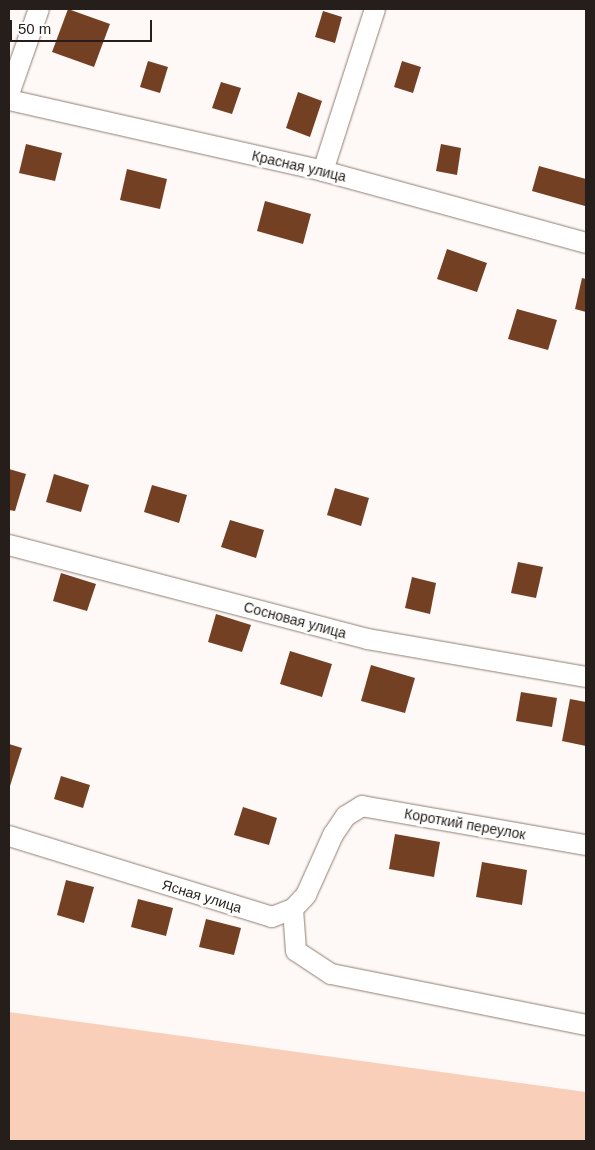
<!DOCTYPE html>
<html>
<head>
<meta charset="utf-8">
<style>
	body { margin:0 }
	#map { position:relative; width:595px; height:1150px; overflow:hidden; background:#fef9f7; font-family:Helvetica,sans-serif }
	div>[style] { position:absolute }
	.green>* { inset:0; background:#facfba }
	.building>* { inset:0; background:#744024 }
	.roads { filter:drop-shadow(0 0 1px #907d73) drop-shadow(0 0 1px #907d73) }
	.minor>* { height:20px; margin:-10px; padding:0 10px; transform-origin:10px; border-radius:10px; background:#fff }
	span { translate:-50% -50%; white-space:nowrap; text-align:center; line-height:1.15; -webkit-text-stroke:5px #fff; paint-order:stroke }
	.street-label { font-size:14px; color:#251e1a }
	.frame { position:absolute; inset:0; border:10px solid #251e1a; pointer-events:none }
	.scale { position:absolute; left:10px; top:20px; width:142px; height:22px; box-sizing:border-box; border:2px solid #251e1a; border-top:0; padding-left:6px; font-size:15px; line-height:18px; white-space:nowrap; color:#251e1a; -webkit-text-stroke:4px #fff; paint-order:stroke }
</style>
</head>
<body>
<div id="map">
	<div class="green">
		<i style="clip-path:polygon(9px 1012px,586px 1092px,586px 1141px,9px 1141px)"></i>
	</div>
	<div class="building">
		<i style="clip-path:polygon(68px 9px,110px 24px,94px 67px,52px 52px)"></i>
		<i style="clip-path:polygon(323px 11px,342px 17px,335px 43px,315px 37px)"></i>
		<i style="clip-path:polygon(148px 61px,168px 67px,160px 93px,140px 87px)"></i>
		<i style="clip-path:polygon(402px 61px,421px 67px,413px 93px,394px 87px)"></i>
		<i style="clip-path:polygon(221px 82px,241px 88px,232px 114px,212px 108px)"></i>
		<i style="clip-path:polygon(298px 92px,322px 101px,310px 137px,286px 128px)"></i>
		<i style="clip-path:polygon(26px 144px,62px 153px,55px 181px,19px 173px)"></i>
		<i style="clip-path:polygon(441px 144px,461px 148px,457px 175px,436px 171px)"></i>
		<i style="clip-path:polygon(539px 166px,586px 179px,585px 206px,532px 191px)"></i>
		<i style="clip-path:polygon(127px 169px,167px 179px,160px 209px,120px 200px)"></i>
		<i style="clip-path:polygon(265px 201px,311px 214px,303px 244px,257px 231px)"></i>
		<i style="clip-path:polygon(447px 249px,487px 263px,477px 292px,437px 279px)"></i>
		<i style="clip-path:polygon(582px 278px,586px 279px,586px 312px,575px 309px)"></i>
		<i style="clip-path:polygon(517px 309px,557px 320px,548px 350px,508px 339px)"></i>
		<i style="clip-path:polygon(9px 469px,26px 474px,15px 511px,9px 510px)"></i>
		<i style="clip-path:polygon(54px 474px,89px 485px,81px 512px,46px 502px)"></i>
		<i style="clip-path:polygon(152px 485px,187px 495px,179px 523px,144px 512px)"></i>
		<i style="clip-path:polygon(335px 488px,369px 498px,361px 526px,327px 515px)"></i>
		<i style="clip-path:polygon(230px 520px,264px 530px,256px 558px,221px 547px)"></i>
		<i style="clip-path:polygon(518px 562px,543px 567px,536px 598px,511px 593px)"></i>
		<i style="clip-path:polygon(61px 573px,96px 584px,87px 611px,53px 601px)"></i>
		<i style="clip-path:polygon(412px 577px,436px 583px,430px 614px,405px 608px)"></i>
		<i style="clip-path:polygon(216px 614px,251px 625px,242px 652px,208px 642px)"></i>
		<i style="clip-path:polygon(290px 651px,332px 664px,322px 697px,280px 684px)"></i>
		<i style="clip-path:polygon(371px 665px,415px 678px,405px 713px,361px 701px)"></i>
		<i style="clip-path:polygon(521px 692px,557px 698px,552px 727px,516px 721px)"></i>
		<i style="clip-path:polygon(570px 699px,586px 702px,586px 746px,562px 741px)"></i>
		<i style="clip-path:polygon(9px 744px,22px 748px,10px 786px,9px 785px)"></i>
		<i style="clip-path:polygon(61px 776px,90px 785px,83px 808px,54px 799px)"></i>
		<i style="clip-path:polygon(243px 807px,277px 818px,269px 845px,234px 835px)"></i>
		<i style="clip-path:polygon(395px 834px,440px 842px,434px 877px,389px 869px)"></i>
		<i style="clip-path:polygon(482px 862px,527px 870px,522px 905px,476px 897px)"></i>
		<i style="clip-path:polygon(66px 880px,94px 887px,84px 923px,57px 915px)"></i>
		<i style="clip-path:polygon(138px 899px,173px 908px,166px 936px,131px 927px)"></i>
		<i style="clip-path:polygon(206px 919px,241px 928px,234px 955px,199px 947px)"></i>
	</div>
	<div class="roads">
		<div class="minor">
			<i style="left:9px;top:94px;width:90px;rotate:-70.6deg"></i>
			<i style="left:9px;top:100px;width:322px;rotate:12.7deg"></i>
			<i style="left:323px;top:171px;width:273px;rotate:15.3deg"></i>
			<i style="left:323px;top:171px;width:170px;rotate:-72.2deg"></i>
			<i style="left:9px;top:545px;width:371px;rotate:14.7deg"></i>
			<i style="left:368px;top:639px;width:221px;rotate:9.9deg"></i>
			<i style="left:9px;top:836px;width:275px;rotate:17.1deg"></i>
			<i style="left:272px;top:917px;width:22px;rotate:-21deg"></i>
			<i style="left:293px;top:909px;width:19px;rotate:-47deg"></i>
			<i style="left:306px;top:895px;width:66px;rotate:-65.8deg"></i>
			<i style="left:333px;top:835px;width:23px;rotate:-56deg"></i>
			<i style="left:346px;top:816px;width:19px;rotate:-32deg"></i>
			<i style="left:362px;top:806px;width:227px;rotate:9.9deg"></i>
			<i style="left:293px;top:909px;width:42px;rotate:85.9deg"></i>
			<i style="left:296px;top:951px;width:42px;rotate:33.3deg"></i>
			<i style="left:331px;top:974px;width:260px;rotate:11.3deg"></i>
		</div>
	</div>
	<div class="street-label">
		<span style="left:299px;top:166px;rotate:13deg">Красная улица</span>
		<span style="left:295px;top:620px;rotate:15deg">Сосновая улица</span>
		<span style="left:465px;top:824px;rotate:10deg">Короткий переулок</span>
		<span style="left:202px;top:896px;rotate:17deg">Ясная улица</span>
	</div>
	<div class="frame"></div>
	<div class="scale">50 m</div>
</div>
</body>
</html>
